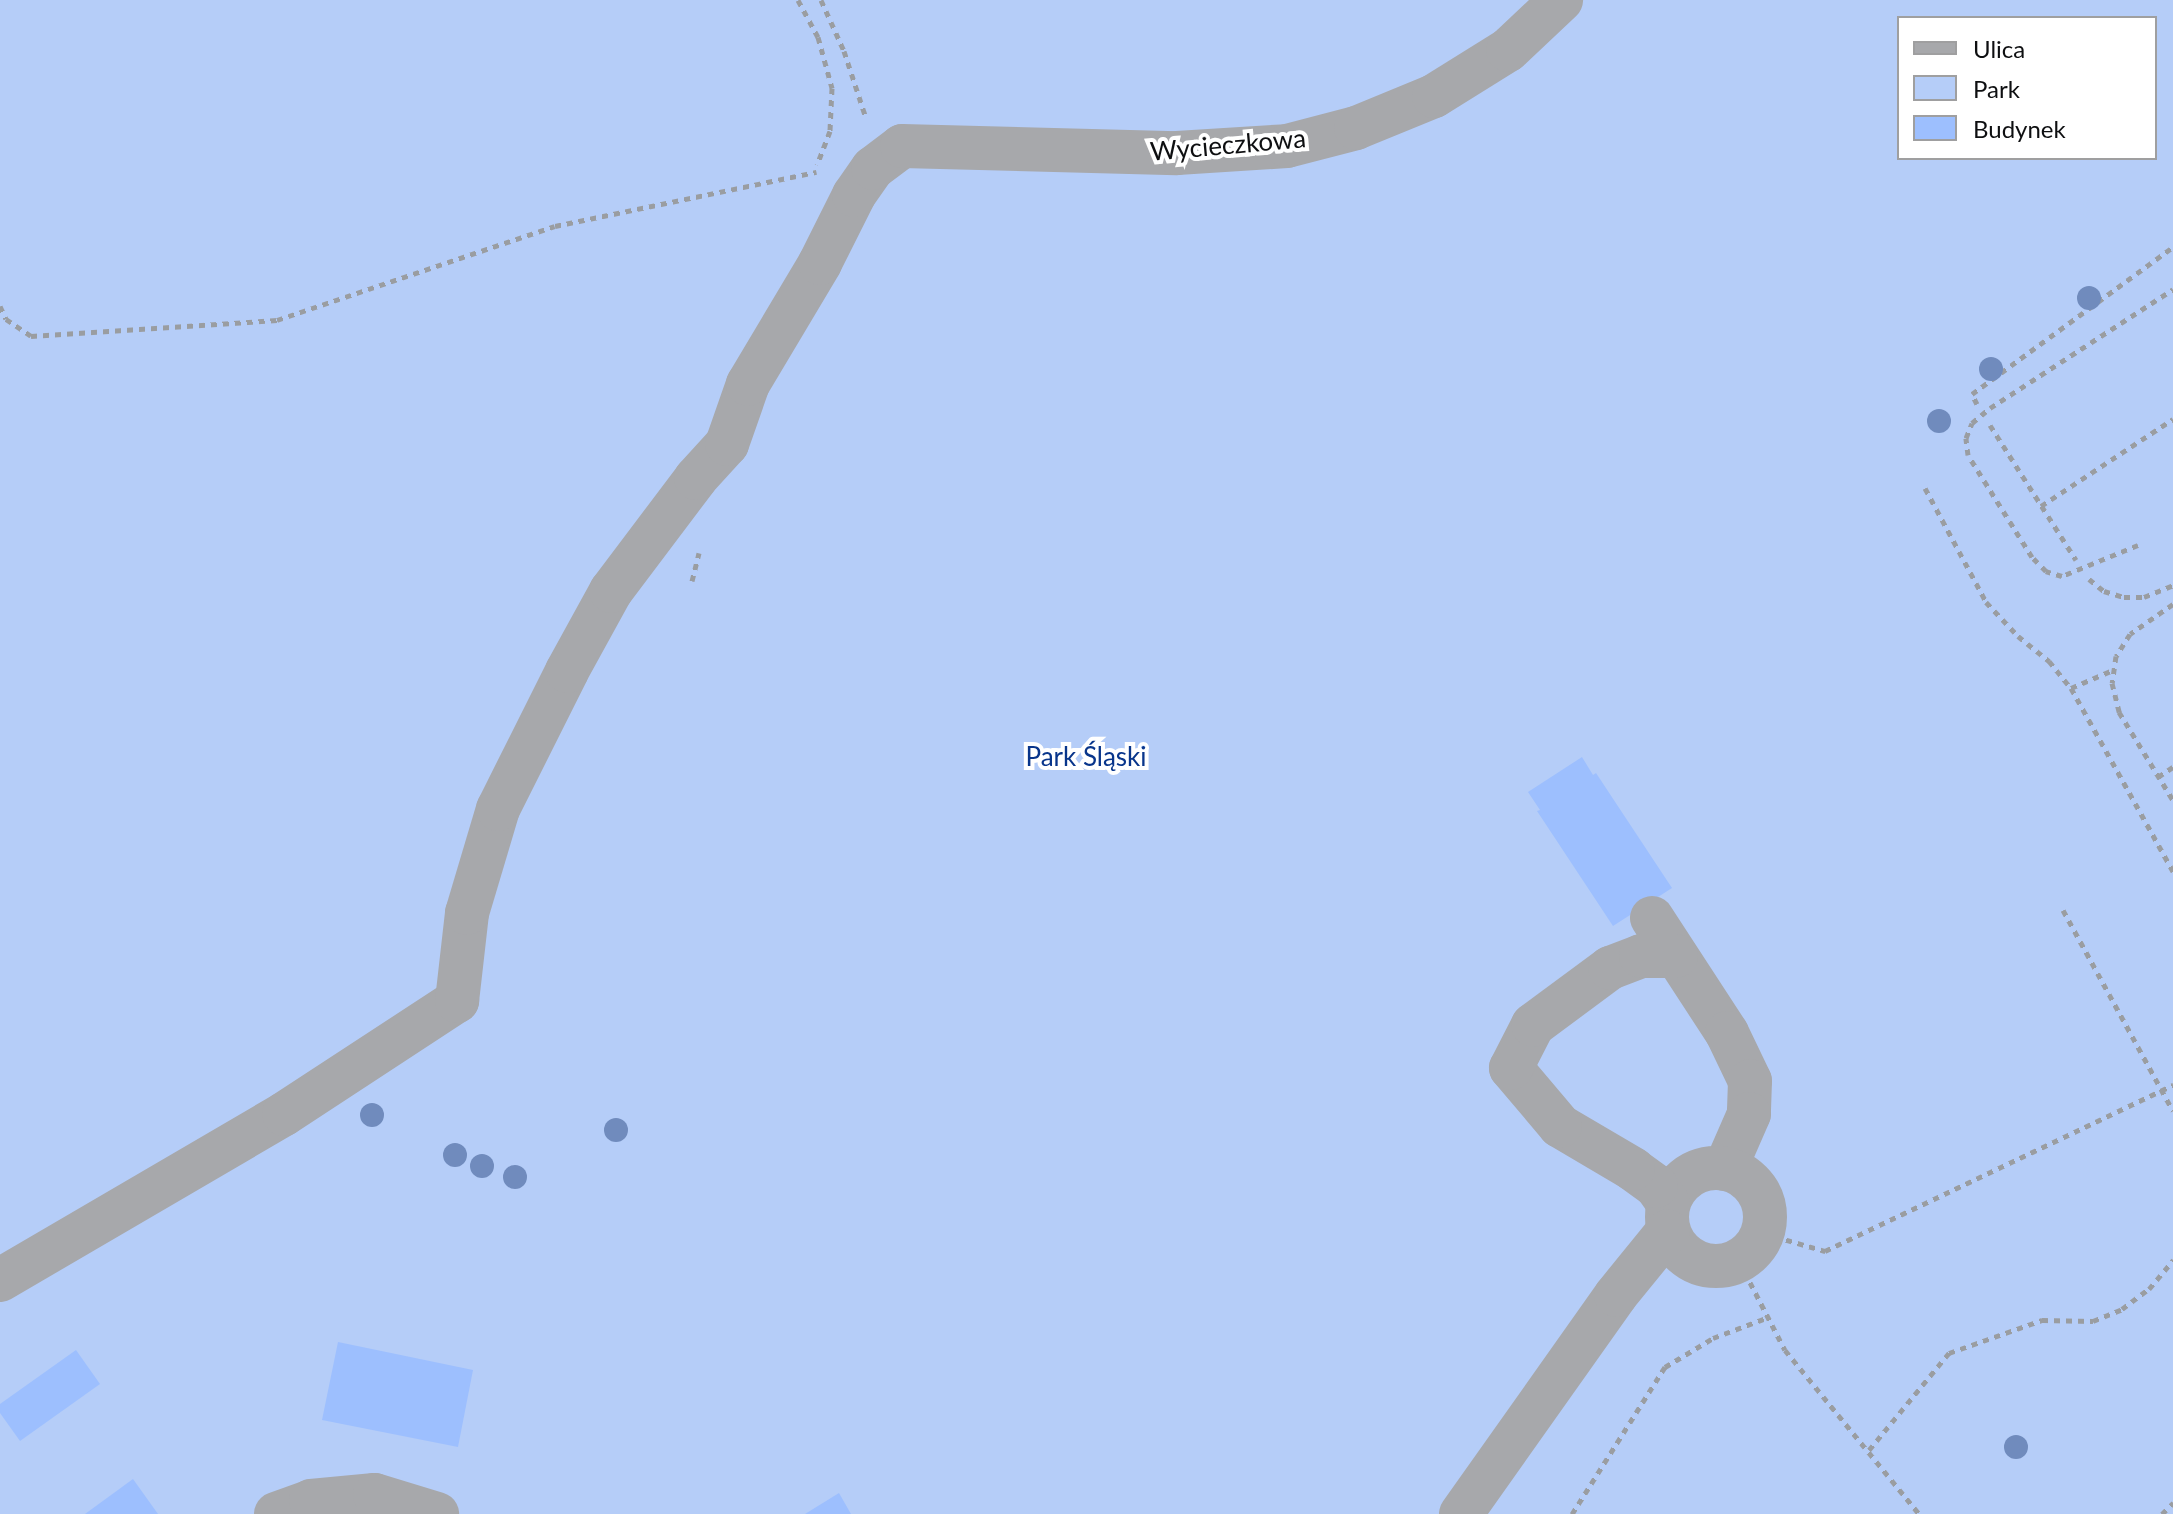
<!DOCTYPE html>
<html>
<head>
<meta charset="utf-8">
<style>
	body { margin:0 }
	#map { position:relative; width:2173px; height:1514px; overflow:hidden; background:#f0f4fa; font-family:Lato,sans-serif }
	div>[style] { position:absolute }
	.green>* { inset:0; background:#b5cdf8 }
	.building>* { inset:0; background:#9dbffe }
	.path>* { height:5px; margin-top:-2.5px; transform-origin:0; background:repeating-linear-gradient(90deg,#9a9da1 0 6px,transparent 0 12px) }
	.street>* { height:44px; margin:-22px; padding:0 22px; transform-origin:22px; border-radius:22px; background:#a7a8ab }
	.street>.ring { margin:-22px; padding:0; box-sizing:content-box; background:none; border:44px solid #a7a8ab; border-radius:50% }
	.trees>* { width:24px; height:24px; margin:-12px; border-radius:50%; background:#708bbd }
	span { translate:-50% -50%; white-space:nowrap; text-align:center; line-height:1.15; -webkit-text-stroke:8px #fff; paint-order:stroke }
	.street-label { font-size:26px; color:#0e0f11 }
	.park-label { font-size:26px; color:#08358b }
	.legend { position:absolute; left:1897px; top:16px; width:260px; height:144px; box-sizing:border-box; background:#fff; border:2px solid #9f9fa0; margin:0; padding:10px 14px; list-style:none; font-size:24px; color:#0e0f11 }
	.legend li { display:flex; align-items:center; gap:16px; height:40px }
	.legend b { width:40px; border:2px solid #9f9fa0 }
</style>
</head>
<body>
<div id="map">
	<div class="green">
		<i style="clip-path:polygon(evenodd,0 0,2173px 0,2173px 1514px,0 1514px,0 0,1899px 18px,2155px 18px,2155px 158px,1899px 158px,1899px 18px)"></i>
	</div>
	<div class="building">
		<i style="clip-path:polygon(1582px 757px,1593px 775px,1596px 773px,1672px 888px,1613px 926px,1537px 811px,1540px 810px,1528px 792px)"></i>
		<i style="clip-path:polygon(338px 1342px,473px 1370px,458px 1447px,322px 1420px)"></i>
		<i style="clip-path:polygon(76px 1350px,100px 1384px,20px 1441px,0 1413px,0 1404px)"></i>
		<i style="clip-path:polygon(133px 1479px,158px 1514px,85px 1514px)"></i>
		<i style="clip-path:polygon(839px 1493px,851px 1514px,805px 1514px)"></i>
	</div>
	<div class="path">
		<i style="left:798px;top:0;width:42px;rotate:61.6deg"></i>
		<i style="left:818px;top:37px;width:53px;rotate:74.6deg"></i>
		<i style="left:832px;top:88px;width:43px;rotate:92.7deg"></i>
		<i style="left:830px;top:131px;width:36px;rotate:111deg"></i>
		<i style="left:821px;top:0;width:56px;rotate:65.7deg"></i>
		<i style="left:844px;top:51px;width:71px;rotate:71.8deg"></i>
		<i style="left:0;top:306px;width:14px;rotate:65deg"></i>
		<i style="left:6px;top:319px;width:30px;rotate:34deg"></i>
		<i style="left:31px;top:336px;width:247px;rotate:-3.7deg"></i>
		<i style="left:277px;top:320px;width:293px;rotate:-18.7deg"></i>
		<i style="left:555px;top:226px;width:267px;rotate:-11.7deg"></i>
		<i style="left:1977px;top:404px;width:11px;rotate:-117deg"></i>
		<i style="left:1972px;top:394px;width:249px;rotate:-36.2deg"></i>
		<i style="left:1990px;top:425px;width:160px;rotate:57.5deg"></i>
		<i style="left:1925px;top:488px;width:129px;rotate:61.8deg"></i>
		<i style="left:1986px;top:602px;width:47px;rotate:46.7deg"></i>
		<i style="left:2018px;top:636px;width:40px;rotate:39deg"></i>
		<i style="left:2049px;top:661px;width:35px;rotate:51deg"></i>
		<i style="left:2071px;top:688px;width:210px;rotate:60.9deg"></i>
		<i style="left:2041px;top:506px;width:158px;rotate:-33.4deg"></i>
		<i style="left:2138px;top:545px;width:82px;rotate:157.8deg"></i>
		<i style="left:2062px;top:576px;width:17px;rotate:-163deg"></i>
		<i style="left:2046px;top:571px;width:20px;rotate:-135deg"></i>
		<i style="left:2032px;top:557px;width:120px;rotate:-122.1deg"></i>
		<i style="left:1968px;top:455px;width:17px;rotate:-97deg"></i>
		<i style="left:1966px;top:438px;width:16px;rotate:-68deg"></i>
		<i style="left:1972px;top:423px;width:23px;rotate:-40deg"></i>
		<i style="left:1990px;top:408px;width:218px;rotate:-33deg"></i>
		<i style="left:2089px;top:579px;width:19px;rotate:39deg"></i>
		<i style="left:2104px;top:591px;width:21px;rotate:17deg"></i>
		<i style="left:2124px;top:597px;width:20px"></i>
		<i style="left:2144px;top:597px;width:31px;rotate:-22deg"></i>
		<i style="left:692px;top:581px;width:29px;rotate:-76deg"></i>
		<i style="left:2173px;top:604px;width:52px;rotate:145.1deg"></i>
		<i style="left:2130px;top:634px;width:26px;rotate:122deg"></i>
		<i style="left:2116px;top:656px;width:27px;rotate:98deg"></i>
		<i style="left:2112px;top:683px;width:30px;rotate:76deg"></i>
		<i style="left:2119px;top:712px;width:103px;rotate:58.5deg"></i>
		<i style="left:2071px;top:688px;width:46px;rotate:-23.2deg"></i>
		<i style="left:2158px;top:777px;width:18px;rotate:-34deg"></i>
		<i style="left:2063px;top:910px;width:229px;rotate:61.3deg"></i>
		<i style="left:1763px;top:1233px;width:65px;rotate:16.2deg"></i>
		<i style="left:1825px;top:1251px;width:386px;rotate:-25.5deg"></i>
		<i style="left:1739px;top:1261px;width:100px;rotate:62.7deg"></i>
		<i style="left:1785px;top:1350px;width:212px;rotate:50.7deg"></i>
		<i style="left:1869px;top:1450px;width:126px;rotate:-50.5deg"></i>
		<i style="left:1949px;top:1353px;width:99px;rotate:-19.5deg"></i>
		<i style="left:2042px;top:1320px;width:51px;rotate:1.1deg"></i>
		<i style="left:2093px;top:1321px;width:31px;rotate:-22deg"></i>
		<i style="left:2122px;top:1309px;width:34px;rotate:-37deg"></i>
		<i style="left:2149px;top:1289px;width:38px;rotate:-50deg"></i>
		<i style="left:1572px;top:1514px;width:174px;rotate:-57.7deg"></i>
		<i style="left:1665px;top:1367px;width:56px;rotate:-31.1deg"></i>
		<i style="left:1713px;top:1338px;width:60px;rotate:-20.6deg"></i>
		<i style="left:2162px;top:1514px;width:16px;rotate:-45deg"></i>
	</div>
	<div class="street">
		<i style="left:1652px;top:918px;width:137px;rotate:56.9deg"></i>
		<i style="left:1727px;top:1033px;width:53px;rotate:64.4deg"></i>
		<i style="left:1750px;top:1081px;width:33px;rotate:92deg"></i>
		<i style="left:1749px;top:1114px;width:60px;rotate:113.6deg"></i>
		<i class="ring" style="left:1667px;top:1168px;width:54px;height:54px"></i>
		<i style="left:1668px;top:1203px;width:21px;rotate:-125deg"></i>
		<i style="left:1656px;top:1186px;width:29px;rotate:-144deg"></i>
		<i style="left:1633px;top:1169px;width:85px;rotate:-149.5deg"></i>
		<i style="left:1560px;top:1126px;width:76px;rotate:-130.2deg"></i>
		<i style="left:1511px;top:1068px;width:48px;rotate:-62.9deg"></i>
		<i style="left:1533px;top:1025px;width:96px;rotate:-36.5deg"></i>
		<i style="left:1610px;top:968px;width:33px;rotate:-21deg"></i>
		<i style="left:1641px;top:956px;width:35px"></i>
		<i style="left:0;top:1280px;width:329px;rotate:-30.3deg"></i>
		<i style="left:284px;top:1114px;width:207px;rotate:-33.2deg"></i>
		<i style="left:457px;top:1001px;width:89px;rotate:-83.5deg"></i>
		<i style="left:467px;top:913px;width:109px;rotate:-73.4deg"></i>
		<i style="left:498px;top:809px;width:154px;rotate:-63.4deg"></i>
		<i style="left:567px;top:671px;width:91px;rotate:-61.2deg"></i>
		<i style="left:611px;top:591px;width:141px;rotate:-53deg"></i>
		<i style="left:696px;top:478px;width:46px;rotate:-47.6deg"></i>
		<i style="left:727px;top:444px;width:64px;rotate:-70.7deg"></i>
		<i style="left:748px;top:384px;width:141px;rotate:-59.2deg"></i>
		<i style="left:820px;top:263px;width:76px;rotate:-63.4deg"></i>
		<i style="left:854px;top:195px;width:33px;rotate:-55deg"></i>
		<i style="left:873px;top:168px;width:36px;rotate:-37deg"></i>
		<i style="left:902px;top:146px;width:275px;rotate:1.5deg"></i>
		<i style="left:1177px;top:153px;width:110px;rotate:-3.6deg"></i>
		<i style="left:1287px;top:146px;width:71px;rotate:-14.6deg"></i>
		<i style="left:1356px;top:128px;width:84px;rotate:-22.3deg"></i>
		<i style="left:1434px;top:96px;width:87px;rotate:-31.9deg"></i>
		<i style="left:1508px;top:50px;width:73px;rotate:-43.3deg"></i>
		<i style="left:276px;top:1514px;width:37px;rotate:-20deg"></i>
		<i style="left:311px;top:1501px;width:64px;rotate:-5.4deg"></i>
		<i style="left:375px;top:1495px;width:65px;rotate:17deg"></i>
		<i style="left:1461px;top:1514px;width:268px;rotate:-54.7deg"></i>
		<i style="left:1616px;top:1295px;width:82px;rotate:-50.9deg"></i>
	</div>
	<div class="trees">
		<i style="left:2089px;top:298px"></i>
		<i style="left:1991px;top:369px"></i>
		<i style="left:1939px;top:421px"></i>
		<i style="left:372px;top:1115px"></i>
		<i style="left:616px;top:1130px"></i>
		<i style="left:455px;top:1155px"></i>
		<i style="left:482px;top:1166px"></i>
		<i style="left:515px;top:1177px"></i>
		<i style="left:2016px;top:1447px"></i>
	</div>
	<div class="street-label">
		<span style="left:1228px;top:145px;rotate:-5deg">Wycieczkowa</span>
	</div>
	<div class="park-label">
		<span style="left:1086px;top:757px">Park Śląski</span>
	</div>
	<ul class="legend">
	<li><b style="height:10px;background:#a7a8ab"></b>Ulica</li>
	<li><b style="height:22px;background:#b5cdf8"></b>Park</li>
	<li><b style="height:22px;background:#9dbffe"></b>Budynek</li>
	</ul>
</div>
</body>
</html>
